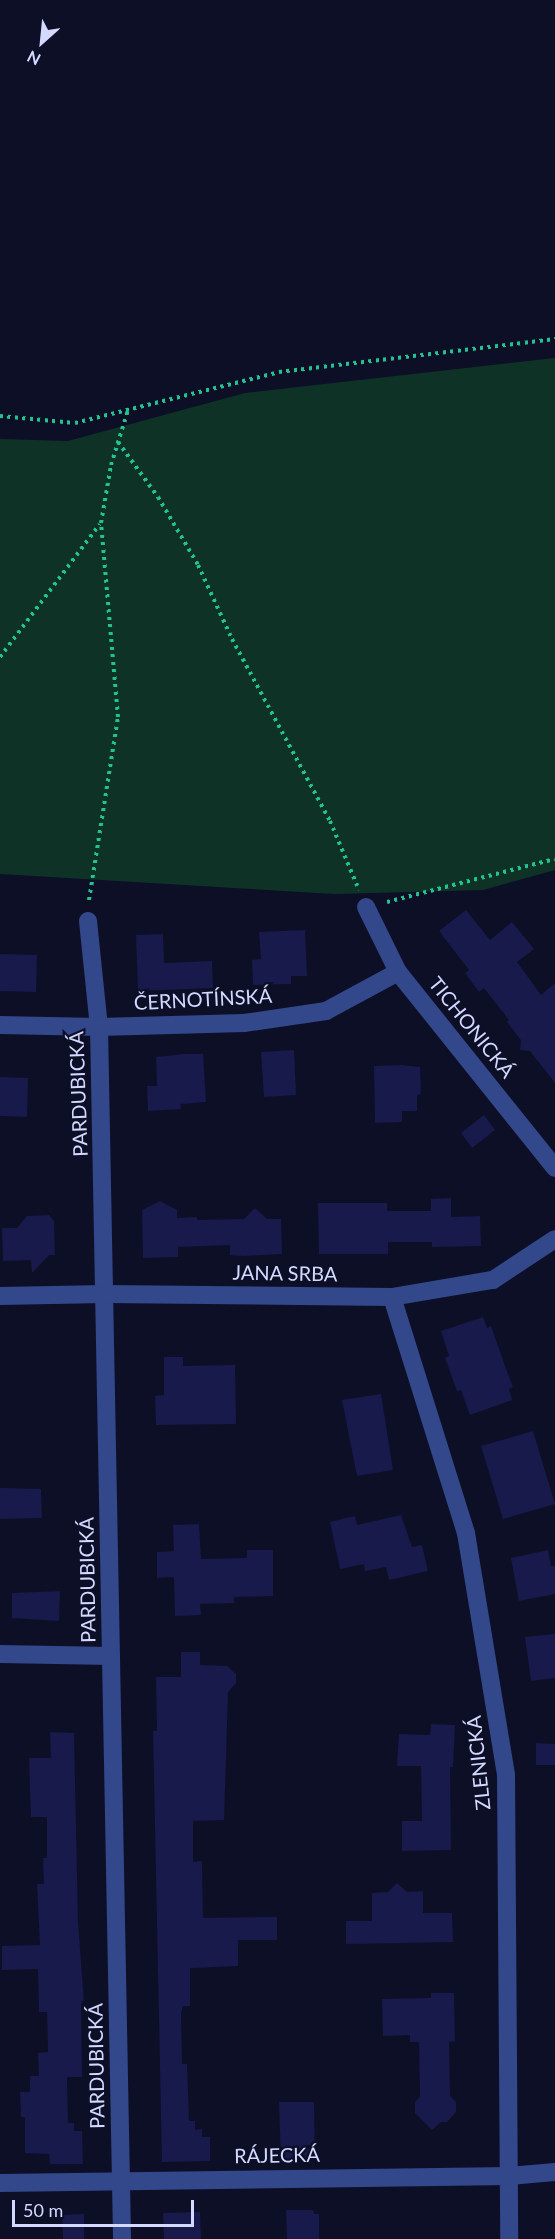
<!DOCTYPE html>
<html>
<head>
<meta charset="utf-8">
<style>
	body { margin:0 }
	#map { position:relative; width:555px; height:2239px; overflow:hidden; background:#0d0f27; font-family:Lato,sans-serif }
	div>[style] { position:absolute }
	.green>* { inset:0; background:#0f3227 }
	.building>* { inset:0; background:#171a4a }
	.path>* { height:4px; margin-top:-2px; transform-origin:0; background:repeating-linear-gradient(90deg,#23c38f 0 3px,transparent 0 7.5px) }
	.minor>* { height:18px; margin:-9px; padding:0 9px; transform-origin:9px; border-radius:9px; background:#33478b }
	span { translate:-50% -50%; white-space:nowrap; text-align:center; line-height:1.15; -webkit-text-stroke:4.5px #0d0f27; paint-order:stroke }
	.street-label { font-size:20px; color:#d3d9ff }
	.north { position:absolute; left:12px; top:12px; width:60px; height:60px; -webkit-text-stroke:4px #0d0f27; paint-order:stroke; rotate:207deg; font-size:16px; font-weight:700; line-height:24px; text-align:center; color:#d3d9ff }
	.north::after { content:''; display:block; margin:auto; width:21px; height:27px; background:#d3d9ff; clip-path:polygon(50% 0,100% 100%,50% 72%,0 100%) }
	.scale { position:absolute; left:12px; top:2200px; width:182px; height:27px; box-sizing:border-box; border:3px solid #d3d9ff; border-top:0; padding-left:8px; font-size:18px; line-height:21px; white-space:nowrap; color:#d3d9ff; -webkit-text-stroke:4px #0d0f27; paint-order:stroke }
</style>
</head>
<body>
<div id="map">
	<div class="green">
		<i style="clip-path:polygon(555px 358px,555px 870px,483px 890px,335px 894px,0 874px,0 439px,68px 441px,245px 393px)"></i>
	</div>
	<div class="building">
		<i style="clip-path:polygon(466px 910px,490px 940px,512px 922px,534px 949px,517px 962px,541px 995px,555px 983px,555px 1083px,530px 1051px,520px 1050px,521px 1040px,507px 1022px,509px 1020px,484px 988px,479px 992px,465px 973px,469px 970px,439px 931px)"></i>
		<i style="clip-path:polygon(305px 930px,307px 976px,291px 976px,291px 984px,253px 985px,252px 960px,261px 959px,259px 932px)"></i>
		<i style="clip-path:polygon(163px 934px,164px 963px,212px 961px,213px 988px,138px 991px,136px 935px)"></i>
		<i style="clip-path:polygon(0 954px,37px 955px,36px 992px,0 991px)"></i>
		<i style="clip-path:polygon(294px 1050px,296px 1095px,264px 1097px,261px 1052px)"></i>
		<i style="clip-path:polygon(183px 1054px,203px 1054px,206px 1102px,180px 1104px,181px 1109px,148px 1111px,147px 1086px,157px 1086px,156px 1057px)"></i>
		<i style="clip-path:polygon(401px 1065px,420px 1067px,421px 1094px,417px 1095px,417px 1111px,402px 1111px,402px 1122px,375px 1123px,374px 1066px)"></i>
		<i style="clip-path:polygon(0 1077px,28px 1078px,27px 1117px,0 1116px)"></i>
		<i style="clip-path:polygon(484px 1115px,495px 1130px,472px 1148px,461px 1133px)"></i>
		<i style="clip-path:polygon(451px 1198px,451px 1217px,480px 1216px,481px 1246px,432px 1247px,432px 1242px,388px 1242px,388px 1254px,319px 1254px,318px 1203px,387px 1203px,387px 1211px,431px 1211px,431px 1199px)"></i>
		<i style="clip-path:polygon(160px 1201px,177px 1210px,177px 1218px,197px 1217px,197px 1220px,244px 1219px,255px 1208px,267px 1219px,281px 1219px,282px 1254px,244px 1256px,230px 1255px,230px 1245px,178px 1247px,178px 1257px,143px 1258px,142px 1210px)"></i>
		<i style="clip-path:polygon(49px 1215px,54px 1221px,55px 1255px,49px 1255px,32px 1273px,31px 1260px,3px 1261px,2px 1228px,17px 1228px,27px 1216px)"></i>
		<i style="clip-path:polygon(483px 1317px,487px 1328px,491px 1326px,505px 1366px,513px 1387px,509px 1389px,512px 1400px,470px 1415px,461px 1390px,457px 1391px,445px 1358px,449px 1356px,441px 1331px)"></i>
		<i style="clip-path:polygon(164px 1357px,183px 1357px,183px 1366px,235px 1365px,236px 1424px,156px 1425px,155px 1396px,164px 1395px)"></i>
		<i style="clip-path:polygon(381px 1394px,393px 1470px,357px 1476px,342px 1400px)"></i>
		<i style="clip-path:polygon(533px 1431px,555px 1504px,503px 1519px,481px 1446px)"></i>
		<i style="clip-path:polygon(0 1488px,41px 1489px,42px 1518px,0 1519px)"></i>
		<i style="clip-path:polygon(401px 1515px,412px 1547px,422px 1545px,428px 1571px,389px 1580px,386px 1567px,365px 1571px,364px 1564px,340px 1569px,330px 1522px,355px 1516px,357px 1525px)"></i>
		<i style="clip-path:polygon(199px 1524px,201px 1559px,247px 1558px,247px 1550px,273px 1550px,273px 1596px,234px 1597px,234px 1603px,200px 1604px,201px 1615px,175px 1616px,174px 1577px,157px 1578px,157px 1552px,174px 1551px,173px 1525px)"></i>
		<i style="clip-path:polygon(548px 1550px,551px 1566px,555px 1566px,555px 1594px,519px 1601px,511px 1558px)"></i>
		<i style="clip-path:polygon(60px 1591px,59px 1621px,12px 1618px,12px 1593px)"></i>
		<i style="clip-path:polygon(555px 1634px,555px 1678px,531px 1681px,525px 1637px)"></i>
		<i style="clip-path:polygon(181px 1652px,200px 1652px,200px 1665px,227px 1666px,236px 1674px,236px 1683px,228px 1692px,224px 1820px,193px 1821px,193px 1862px,202px 1861px,203px 1918px,277px 1917px,277px 1940px,238px 1940px,238px 1966px,190px 1968px,190px 2006px,183px 2006px,181px 2013px,182px 2064px,187px 2064px,189px 2121px,195px 2121px,195px 2130px,202px 2129px,202px 2137px,210px 2137px,210px 2161px,162px 2162px,153px 1731px,157px 1731px,156px 1677px,181px 1677px)"></i>
		<i style="clip-path:polygon(431px 1724px,455px 1725px,453px 1767px,450px 1767px,451px 1850px,402px 1851px,402px 1821px,422px 1821px,421px 1766px,397px 1766px,399px 1734px,430px 1735px)"></i>
		<i style="clip-path:polygon(50px 1732px,74px 1733px,78px 1922px,84px 2003px,81px 2004px,82px 2077px,67px 2077px,68px 2123px,74px 2123px,74px 2131px,82px 2131px,83px 2164px,50px 2164px,49px 2154px,25px 2153px,25px 2117px,21px 2117px,20px 2092px,30px 2092px,30px 2076px,39px 2076px,38px 2053px,48px 2052px,47px 2012px,39px 2012px,38px 1969px,2px 1970px,2px 1946px,40px 1945px,37px 1884px,44px 1884px,43px 1858px,47px 1858px,47px 1817px,31px 1817px,29px 1758px,51px 1758px)"></i>
		<i style="clip-path:polygon(536px 1743px,555px 1744px,555px 1765px,536px 1765px)"></i>
		<i style="clip-path:polygon(397px 1883px,407px 1892px,423px 1891px,423px 1913px,452px 1913px,453px 1942px,346px 1944px,346px 1921px,372px 1921px,372px 1893px,388px 1892px)"></i>
		<i style="clip-path:polygon(431px 1993px,454px 1993px,455px 2041px,449px 2042px,450px 2096px,456px 2102px,456px 2112px,447px 2122px,441px 2122px,432px 2130px,415px 2113px,415px 2102px,420px 2097px,419px 2042px,410px 2042px,410px 2035px,383px 2036px,382px 1999px,431px 1998px)"></i>
		<i style="clip-path:polygon(279px 2102px,314px 2102px,315px 2159px,281px 2160px)"></i>
		<i style="clip-path:polygon(286px 2210px,313px 2210px,314px 2214px,319px 2214px,319px 2239px,287px 2239px)"></i>
		<i style="clip-path:polygon(200px 2212px,201px 2239px,164px 2239px,163px 2213px)"></i>
		<i style="clip-path:polygon(84px 2214px,84px 2239px,63px 2239px,62px 2215px)"></i>
	</div>
	<div class="path">
		<i style="left:0;top:416px;width:75px;rotate:5.3deg"></i>
		<i style="left:75px;top:423px;width:210px;rotate:-14deg"></i>
		<i style="left:279px;top:372px;width:278px;rotate:-6.8deg"></i>
		<i style="left:118px;top:442px;width:68px;rotate:54deg"></i>
		<i style="left:158px;top:497px;width:79px;rotate:59.5deg"></i>
		<i style="left:198px;top:565px;width:81px;rotate:65.3deg"></i>
		<i style="left:232px;top:639px;width:207px;rotate:61.7deg"></i>
		<i style="left:330px;top:821px;width:75px;rotate:67.2deg"></i>
		<i style="left:0;top:657px;width:166px;rotate:-53.1deg"></i>
		<i style="left:89px;top:900px;width:185px;rotate:-81deg"></i>
		<i style="left:118px;top:717px;width:195px;rotate:-95deg"></i>
		<i style="left:101px;top:523px;width:59px;rotate:-80.2deg"></i>
		<i style="left:111px;top:465px;width:58px;rotate:-72.8deg"></i>
		<i style="left:387px;top:902px;width:173px;rotate:-14.4deg"></i>
	</div>
	<div class="minor">
		<i style="left:366px;top:907px;width:72px;rotate:63.8deg"></i>
		<i style="left:398px;top:972px;width:251px;rotate:51.3deg"></i>
		<i style="left:88px;top:921px;width:107px;rotate:84.1deg"></i>
		<i style="left:99px;top:1027px;width:1212px;rotate:88.91deg"></i>
		<i style="left:0;top:1025px;width:99px;rotate:1.2deg"></i>
		<i style="left:99px;top:1027px;width:145px;rotate:-1.6deg"></i>
		<i style="left:244px;top:1023px;width:83px;rotate:-8.3deg"></i>
		<i style="left:326px;top:1011px;width:82px;rotate:-28.4deg"></i>
		<i style="left:0;top:1296px;width:105px;rotate:-1.1deg"></i>
		<i style="left:105px;top:1294px;width:287px;rotate:0.6deg"></i>
		<i style="left:392px;top:1297px;width:102px;rotate:-9.6deg"></i>
		<i style="left:493px;top:1280px;width:74px;rotate:-33.5deg"></i>
		<i style="left:392px;top:1297px;width:247px;rotate:72.6deg"></i>
		<i style="left:466px;top:1533px;width:245px;rotate:80.6deg"></i>
		<i style="left:506px;top:1775px;width:464px;rotate:89.6deg"></i>
		<i style="left:0;top:1654px;width:111px;rotate:1deg"></i>
		<i style="left:0;top:2183px;width:509px;rotate:-0.79deg"></i>
		<i style="left:509px;top:2176px;width:46px;rotate:-5deg"></i>
	</div>
	<div class="street-label">
		<span style="left:203px;top:999px;rotate:-3deg">ČERNOTÍNSKÁ</span>
		<span style="left:472px;top:1027px;rotate:51deg">TICHONICKÁ</span>
		<span style="left:78px;top:1094px;rotate:-92deg">PARDUBICKÁ</span>
		<span style="left:285px;top:1273px;rotate:1deg">JANA SRBA</span>
		<span style="left:87px;top:1580px;rotate:-91deg">PARDUBICKÁ</span>
		<span style="left:478px;top:1763px;rotate:-96deg">ZLENICKÁ</span>
		<span style="left:96px;top:2066px;rotate:-91deg">PARDUBICKÁ</span>
		<span style="left:277px;top:2155px;rotate:-1deg">RÁJECKÁ</span>
	</div>
	<div class="north">N</div>
	<div class="scale">50 m</div>
</div>
</body>
</html>
